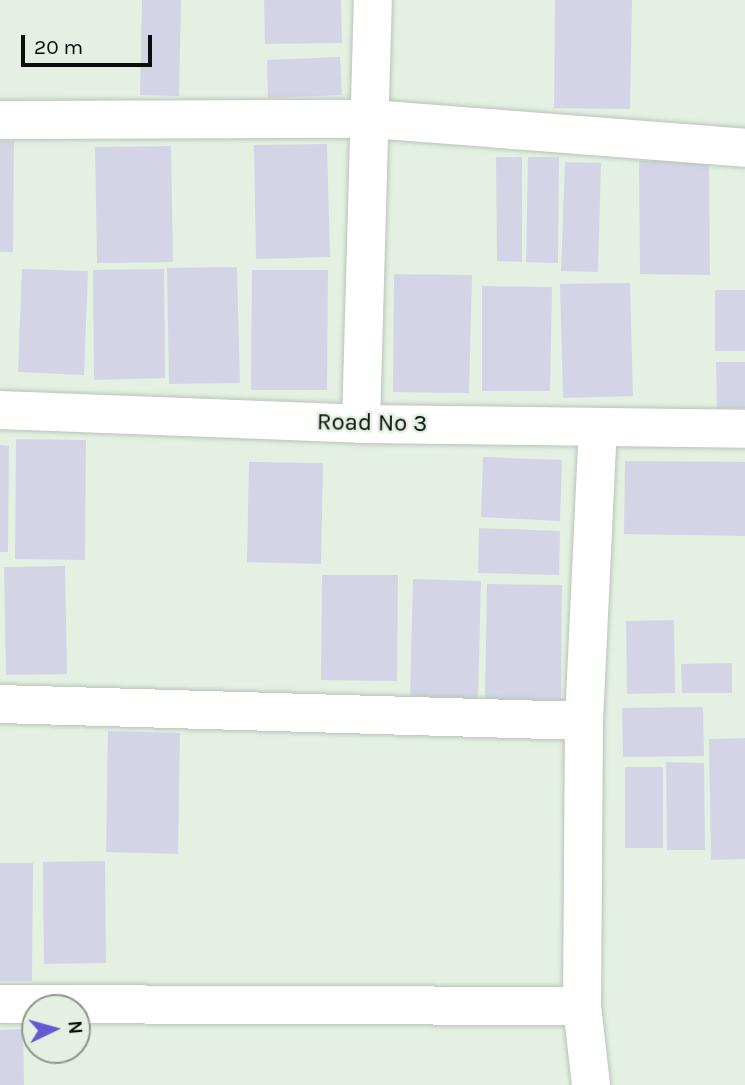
<!DOCTYPE html>
<html>
<head>
<meta charset="utf-8">
<style>
	body { margin:0 }
	#map { position:relative; width:745px; height:1085px; overflow:hidden; background:#e3f0e2; font-family:Karla,sans-serif }
	div>[style] { position:absolute }
	.building>* { inset:0; background:#d3d5e6 }
	.roads { filter:drop-shadow(0 0 2px #b7c4b6) drop-shadow(0 0 2px #b7c4b6) }
	.street>* { height:38px; margin:-19px; padding:0 19px; transform-origin:19px; border-radius:19px; background:#fff }
	span { translate:-50% -50%; white-space:nowrap; text-align:center; line-height:1.15; -webkit-text-stroke:5px #e3f0e2; paint-order:stroke }
	.street-label { font-size:24px; color:#0b0f0b }
	.north { position:absolute; left:21px; top:994px; width:70px; height:70px; box-sizing:border-box; background:#e3f0e2; border:2px solid #8d968c; border-radius:50%; rotate:85deg; font-size:19px; font-weight:700; line-height:28px; text-align:center; color:#0b0f0b }
	.north::after { content:''; display:block; margin:auto; width:24px; height:32px; background:#635ad3; clip-path:polygon(50% 0,100% 100%,50% 72%,0 100%) }
	.scale { position:absolute; left:21px; top:35px; width:131px; height:32px; box-sizing:border-box; border:4px solid #0b0f0b; border-top:0; padding-left:9px; font-size:21px; line-height:24px; white-space:nowrap; color:#0b0f0b; -webkit-text-stroke:5px #e3f0e2; paint-order:stroke }
</style>
</head>
<body>
<div id="map">
	<div class="building">
		<i style="clip-path:polygon(142px 0,181px 0,179px 96px,140px 95px)"></i>
		<i style="clip-path:polygon(264px 0,341px 0,342px 43px,265px 44px)"></i>
		<i style="clip-path:polygon(555px 0,632px 0,630px 109px,554px 108px)"></i>
		<i style="clip-path:polygon(340px 57px,342px 95px,268px 98px,267px 60px)"></i>
		<i style="clip-path:polygon(0 141px,14px 141px,13px 252px,0 252px)"></i>
		<i style="clip-path:polygon(327px 144px,330px 257px,256px 259px,254px 145px)"></i>
		<i style="clip-path:polygon(171px 146px,173px 262px,97px 263px,95px 147px)"></i>
		<i style="clip-path:polygon(496px 157px,522px 157px,522px 262px,497px 261px)"></i>
		<i style="clip-path:polygon(528px 157px,559px 157px,558px 263px,526px 262px)"></i>
		<i style="clip-path:polygon(709px 160px,710px 275px,640px 274px,639px 161px)"></i>
		<i style="clip-path:polygon(565px 162px,601px 163px,598px 272px,561px 271px)"></i>
		<i style="clip-path:polygon(237px 267px,240px 383px,169px 384px,167px 268px)"></i>
		<i style="clip-path:polygon(22px 269px,88px 271px,84px 375px,18px 372px)"></i>
		<i style="clip-path:polygon(164px 269px,165px 378px,94px 380px,93px 270px)"></i>
		<i style="clip-path:polygon(252px 270px,328px 270px,327px 390px,251px 390px)"></i>
		<i style="clip-path:polygon(394px 274px,472px 275px,469px 393px,393px 392px)"></i>
		<i style="clip-path:polygon(630px 283px,633px 396px,563px 398px,560px 284px)"></i>
		<i style="clip-path:polygon(482px 286px,552px 287px,550px 391px,482px 391px)"></i>
		<i style="clip-path:polygon(715px 290px,745px 290px,745px 351px,715px 351px)"></i>
		<i style="clip-path:polygon(716px 362px,745px 362px,745px 408px,717px 409px)"></i>
		<i style="clip-path:polygon(16px 439px,86px 440px,85px 560px,15px 559px)"></i>
		<i style="clip-path:polygon(0 445px,9px 446px,8px 552px,0 552px)"></i>
		<i style="clip-path:polygon(483px 457px,562px 460px,560px 521px,481px 517px)"></i>
		<i style="clip-path:polygon(625px 461px,745px 462px,745px 536px,624px 534px)"></i>
		<i style="clip-path:polygon(249px 462px,323px 463px,321px 564px,247px 562px)"></i>
		<i style="clip-path:polygon(479px 528px,560px 531px,559px 575px,478px 573px)"></i>
		<i style="clip-path:polygon(65px 566px,67px 674px,6px 675px,4px 567px)"></i>
		<i style="clip-path:polygon(322px 575px,398px 575px,397px 681px,321px 680px)"></i>
		<i style="clip-path:polygon(413px 579px,481px 581px,478px 699px,410px 697px)"></i>
		<i style="clip-path:polygon(487px 584px,562px 585px,561px 701px,485px 700px)"></i>
		<i style="clip-path:polygon(674px 620px,675px 693px,627px 694px,626px 621px)"></i>
		<i style="clip-path:polygon(732px 663px,732px 693px,682px 693px,681px 664px)"></i>
		<i style="clip-path:polygon(703px 707px,704px 756px,623px 757px,622px 708px)"></i>
		<i style="clip-path:polygon(108px 731px,180px 733px,178px 854px,106px 852px)"></i>
		<i style="clip-path:polygon(745px 738px,745px 859px,711px 860px,709px 739px)"></i>
		<i style="clip-path:polygon(666px 762px,704px 763px,705px 850px,667px 850px)"></i>
		<i style="clip-path:polygon(625px 767px,663px 767px,663px 848px,625px 848px)"></i>
		<i style="clip-path:polygon(105px 861px,106px 963px,44px 964px,43px 862px)"></i>
		<i style="clip-path:polygon(0 863px,33px 863px,32px 981px,0 981px)"></i>
		<i style="clip-path:polygon(23px 1029px,24px 1085px,0 1085px,0 1030px)"></i>
	</div>
	<div class="roads">
		<div class="street">
			<i style="left:0;top:120px;width:371px;rotate:-0.2deg"></i>
			<i style="left:371px;top:119px;width:375px;rotate:4.4deg"></i>
			<i style="left:0;top:410px;width:361px;rotate:2.2deg"></i>
			<i style="left:361px;top:424px;width:384px;rotate:0.7deg"></i>
			<i style="left:361px;top:424px;width:424px;rotate:-88.4deg"></i>
			<i style="left:0;top:704px;width:584px;rotate:1.67deg"></i>
			<i style="left:0;top:1004px;width:582px;rotate:0.2deg"></i>
			<i style="left:591px;top:1085px;width:80px;rotate:-96.5deg"></i>
			<i style="left:582px;top:1006px;width:285px;rotate:-89.6deg"></i>
			<i style="left:584px;top:721px;width:294px;rotate:-87.3deg"></i>
		</div>
	</div>
	<div class="street-label">
		<span style="left:372px;top:423px;rotate:1deg">Road No 3</span>
	</div>
	<div class="north">N</div>
	<div class="scale">20 m</div>
</div>
</body>
</html>
